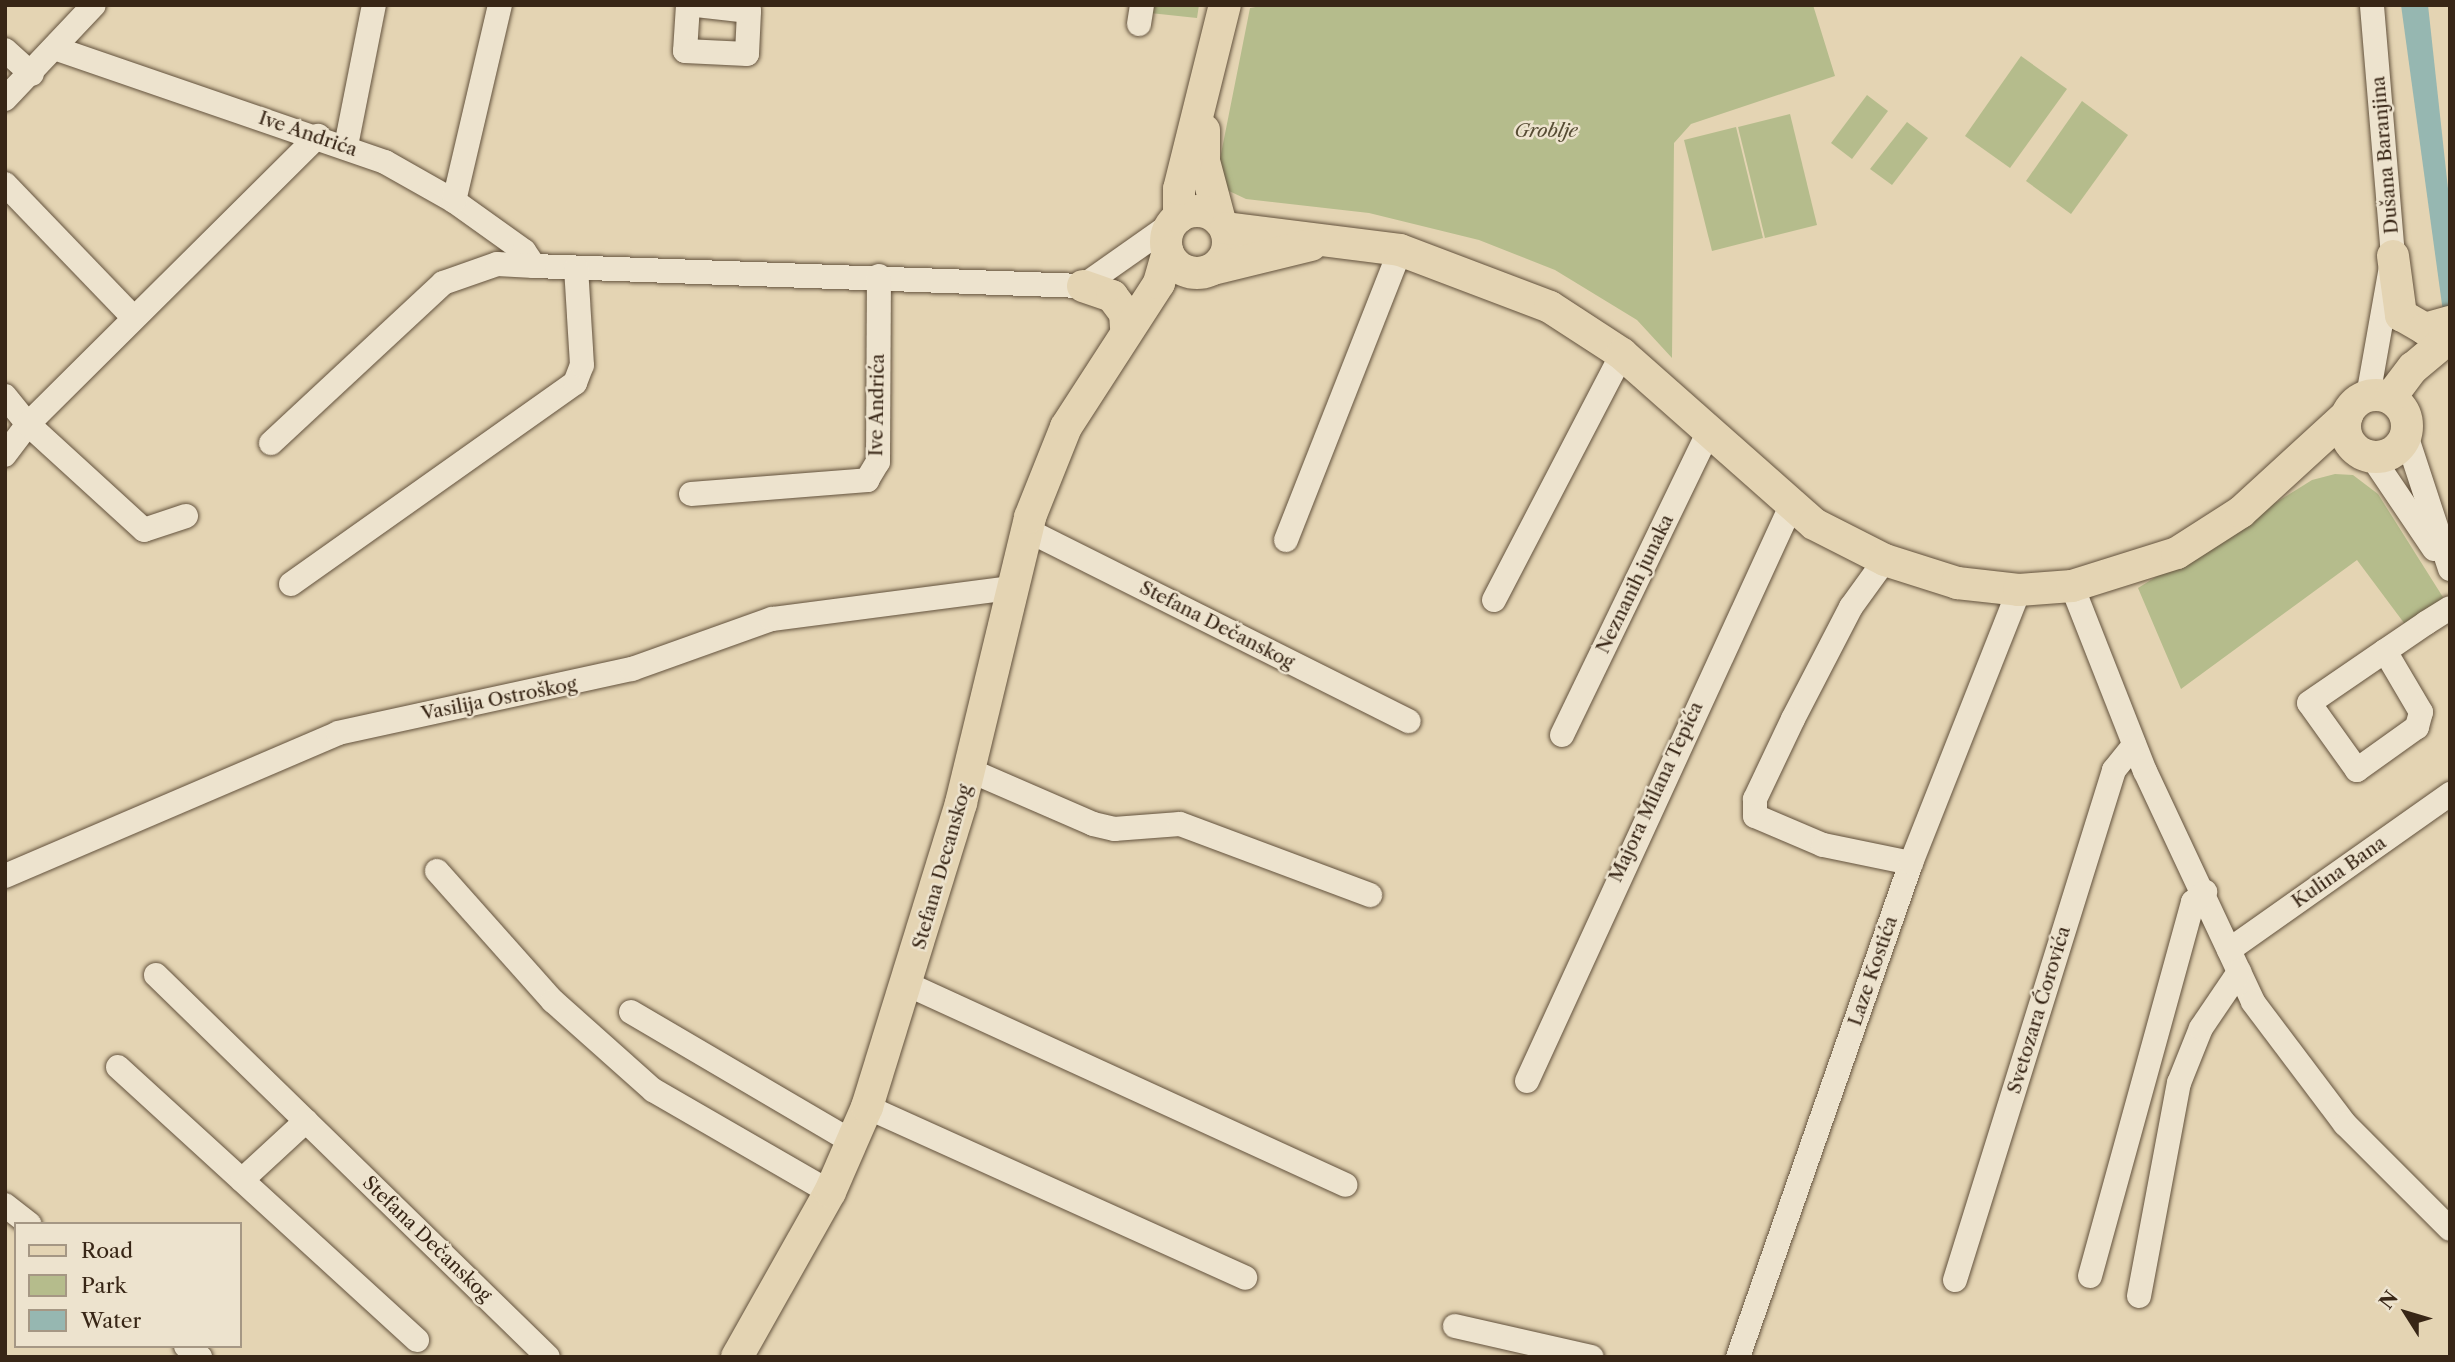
<!DOCTYPE html>
<html>
<head>
<meta charset="utf-8">
<style>
	body { margin:0 }
	#map { position:relative; width:2455px; height:1362px; overflow:hidden; background:#e4d4b3; font-family:"Libre Caslon Text",serif }
	div>[style] { position:absolute }
	.green>* { inset:0; background:#b5bc8c }
	.water>* { inset:0; background:#96b7b1 }
	.roads { filter:drop-shadow(0 0 2px #63523d) drop-shadow(0 0 2px #63523d) }
	.minor>* { height:24px; margin:-12px; padding:0 12px; transform-origin:12px; border-radius:12px; background:#ede3ce }
	.major>* { height:32px; margin:-16px; padding:0 16px; transform-origin:16px; border-radius:16px; background:#e4d4b3 }
	.major>.ring { margin:-16px; padding:0; box-sizing:content-box; background:none; border:32px solid #e4d4b3; border-radius:50% }
	span { translate:-50% -50%; white-space:nowrap; text-align:center; line-height:1.15; -webkit-text-stroke:5px #ede3ce; paint-order:stroke }
	.park-label { font-size:19px; color:#574c34; font-style:italic }
	.street-label { font-size:19px; color:#382616 }
	.frame { position:absolute; inset:0; border:7px solid #382616; pointer-events:none }
	.legend { position:absolute; left:14px; top:1222px; width:228px; height:126px; box-sizing:border-box; background:#ede3ce; border:2px solid #a59784; margin:0; padding:9px 12px; list-style:none; font-size:21px; color:#382616 }
	.legend li { display:flex; align-items:center; gap:14px; height:35px }
	.legend b { width:35px; border:2px solid #a59784 }
	.north { position:absolute; left:2371px; top:1278px; width:70px; height:70px; -webkit-text-stroke:5px #ede3ce; paint-order:stroke; rotate:307deg; font-size:19px; font-weight:700; line-height:28px; text-align:center; color:#382616 }
	.north::after { content:''; display:block; margin:auto; width:24px; height:32px; background:#382616; clip-path:polygon(50% 0,100% 100%,50% 72%,0 100%) }
</style>
</head>
<body>
<div id="map">
	<div class="green">
		<i style="clip-path:polygon(1151px 5px,1199px 5px,1197px 18px,1150px 13px)"></i>
		<i style="clip-path:polygon(1267px 5px,1813px 5px,1835px 76px,1691px 124px,1674px 143px,1672px 358px,1637px 320px,1555px 270px,1479px 240px,1369px 213px,1246px 199px,1227px 190px,1219px 164px,1250px 8px)"></i>
		<i style="clip-path:polygon(2021px 56px,2067px 89px,2010px 168px,1965px 136px)"></i>
		<i style="clip-path:polygon(1867px 95px,1888px 111px,1852px 159px,1831px 143px)"></i>
		<i style="clip-path:polygon(2082px 101px,2128px 135px,2071px 214px,2026px 181px)"></i>
		<i style="clip-path:polygon(1790px 114px,1817px 225px,1765px 238px,1738px 127px)"></i>
		<i style="clip-path:polygon(1907px 122px,1928px 138px,1892px 185px,1870px 169px)"></i>
		<i style="clip-path:polygon(1736px 127px,1763px 238px,1712px 251px,1684px 140px)"></i>
		<i style="clip-path:polygon(2335px 474px,2353px 475px,2378px 494px,2446px 602px,2407px 627px,2357px 560px,2181px 689px,2138px 588px,2312px 480px)"></i>
	</div>
	<div class="water">
		<i style="clip-path:polygon(2401px 5px,2428px 5px,2450px 207px,2450px 363px)"></i>
	</div>
	<div class="roads">
		<div class="minor">
			<i style="left:688px;top:5px;width:46px;rotate:93.7deg"></i>
			<i style="left:685px;top:51px;width:62px;rotate:2.8deg"></i>
			<i style="left:747px;top:54px;width:43px;rotate:-87.3deg"></i>
			<i style="left:749px;top:11px;width:53px;rotate:-173.5deg"></i>
			<i style="left:1139px;top:24px;width:19px;rotate:-81deg"></i>
			<i style="left:57px;top:49px;width:347px;rotate:19deg"></i>
			<i style="left:385px;top:162px;width:79px;rotate:29.5deg"></i>
			<i style="left:454px;top:201px;width:86px;rotate:35.5deg"></i>
			<i style="left:524px;top:251px;width:18px;rotate:56deg"></i>
			<i style="left:534px;top:266px;width:549px;rotate:2.09deg"></i>
			<i style="left:1083px;top:286px;width:111px;rotate:-35.1deg"></i>
			<i style="left:5px;top:50px;width:36px;rotate:42deg"></i>
			<i style="left:5px;top:99px;width:129px;rotate:-46.6deg"></i>
			<i style="left:346px;top:146px;width:144px;rotate:-78.8deg"></i>
			<i style="left:5px;top:184px;width:185px;rotate:46.1deg"></i>
			<i style="left:454px;top:201px;width:201px;rotate:-76.8deg"></i>
			<i style="left:5px;top:396px;width:36px;rotate:51deg"></i>
			<i style="left:28px;top:424px;width:39px;rotate:127deg"></i>
			<i style="left:2368px;top:396px;width:142px;rotate:-79.9deg"></i>
			<i style="left:2393px;top:256px;width:252px;rotate:-94.8deg"></i>
			<i style="left:2406px;top:435px;width:141px;rotate:71.8deg"></i>
			<i style="left:271px;top:443px;width:235px;rotate:-42.9deg"></i>
			<i style="left:443px;top:283px;width:57px;rotate:-19.4deg"></i>
			<i style="left:497px;top:264px;width:37px;rotate:3deg"></i>
			<i style="left:2372px;top:457px;width:111px;rotate:56deg"></i>
			<i style="left:691px;top:494px;width:177px;rotate:-4.5deg"></i>
			<i style="left:867px;top:480px;width:21px;rotate:-59deg"></i>
			<i style="left:878px;top:462px;width:186px;rotate:-89.7deg"></i>
			<i style="left:186px;top:516px;width:44px;rotate:161.6deg"></i>
			<i style="left:144px;top:530px;width:157px;rotate:-137.6deg"></i>
			<i style="left:28px;top:424px;width:409px;rotate:-44.8deg"></i>
			<i style="left:1025px;top:529px;width:429px;rotate:26.6deg"></i>
			<i style="left:1286px;top:540px;width:312px;rotate:-68.5deg"></i>
			<i style="left:1885px;top:560px;width:58px;rotate:125.9deg"></i>
			<i style="left:1851px;top:607px;width:126px;rotate:117.4deg"></i>
			<i style="left:1793px;top:719px;width:89px;rotate:115.4deg"></i>
			<i style="left:1755px;top:799px;width:17px;rotate:90deg"></i>
			<i style="left:1755px;top:816px;width:74px;rotate:23.1deg"></i>
			<i style="left:1823px;top:845px;width:90px;rotate:11.6deg"></i>
			<i style="left:291px;top:584px;width:348px;rotate:-35.3deg"></i>
			<i style="left:575px;top:383px;width:19px;rotate:-69deg"></i>
			<i style="left:582px;top:365px;width:97px;rotate:-93.5deg"></i>
			<i style="left:2072px;top:586px;width:199px;rotate:68.5deg"></i>
			<i style="left:2145px;top:771px;width:255px;rotate:64.9deg"></i>
			<i style="left:2253px;top:1002px;width:153px;rotate:53deg"></i>
			<i style="left:2345px;top:1124px;width:148px;rotate:45deg"></i>
			<i style="left:1494px;top:600px;width:277px;rotate:-62.5deg"></i>
			<i style="left:2385px;top:651px;width:71px;rotate:59.5deg"></i>
			<i style="left:2421px;top:712px;width:16px;rotate:105deg"></i>
			<i style="left:2417px;top:727px;width:74px;rotate:144.4deg"></i>
			<i style="left:2357px;top:770px;width:82px;rotate:-125.6deg"></i>
			<i style="left:2309px;top:703px;width:92px;rotate:-34.4deg"></i>
			<i style="left:2385px;top:651px;width:50px;rotate:-34.3deg"></i>
			<i style="left:2426px;top:623px;width:28px;rotate:-32deg"></i>
			<i style="left:1562px;top:735px;width:335px;rotate:-64.2deg"></i>
			<i style="left:969px;top:770px;width:135px;rotate:23.5deg"></i>
			<i style="left:1093px;top:824px;width:22px;rotate:13deg"></i>
			<i style="left:1114px;top:829px;width:66px;rotate:-4.3deg"></i>
			<i style="left:1180px;top:824px;width:203px;rotate:20.5deg"></i>
			<i style="left:437px;top:871px;width:174px;rotate:48.3deg"></i>
			<i style="left:553px;top:1001px;width:134px;rotate:41.7deg"></i>
			<i style="left:653px;top:1090px;width:204px;rotate:30deg"></i>
			<i style="left:5px;top:876px;width:362px;rotate:-23.2deg"></i>
			<i style="left:338px;top:733px;width:301px;rotate:-12.3deg"></i>
			<i style="left:632px;top:669px;width:149px;rotate:-19.7deg"></i>
			<i style="left:772px;top:619px;width:241px;rotate:-7.4deg"></i>
			<i style="left:2229px;top:950px;width:271px;rotate:-35.2deg"></i>
			<i style="left:156px;top:975px;width:547px;rotate:44.26deg"></i>
			<i style="left:909px;top:985px;width:480px;rotate:24.6deg"></i>
			<i style="left:631px;top:1012px;width:259px;rotate:30.4deg"></i>
			<i style="left:118px;top:1067px;width:405px;rotate:42.4deg"></i>
			<i style="left:1527px;top:1081px;width:633px;rotate:-65.34deg"></i>
			<i style="left:867px;top:1107px;width:415px;rotate:24.3deg"></i>
			<i style="left:242px;top:1180px;width:87px;rotate:-42.7deg"></i>
			<i style="left:5px;top:1205px;width:31px;rotate:38deg"></i>
			<i style="left:2090px;top:1276px;width:388px;rotate:-74.6deg"></i>
			<i style="left:2193px;top:902px;width:16px;rotate:-40deg"></i>
			<i style="left:1955px;top:1280px;width:534px;rotate:-72.68deg"></i>
			<i style="left:2114px;top:770px;width:32px;rotate:-51deg"></i>
			<i style="left:2139px;top:1296px;width:217px;rotate:-79.4deg"></i>
			<i style="left:2179px;top:1083px;width:59px;rotate:-68.2deg"></i>
			<i style="left:2201px;top:1028px;width:68px;rotate:-55.8deg"></i>
			<i style="left:1455px;top:1326px;width:140px;rotate:12.8deg"></i>
			<i style="left:186px;top:1346px;width:18px;rotate:38deg"></i>
			<i style="left:1738px;top:1357px;width:523px;rotate:-70.7deg"></i>
			<i style="left:1911px;top:863px;width:294px;rotate:-68.4deg"></i>
		</div>
		<div class="major">
			<i style="left:1204px;top:130px;width:31px;rotate:90deg"></i>
			<i style="left:1204px;top:161px;width:62px;rotate:75.1deg"></i>
			<i class="ring" style="left:1166px;top:211px;width:30px;height:30px"></i>
			<i style="left:1179px;top:217px;width:28px;rotate:-90deg"></i>
			<i style="left:1179px;top:189px;width:190px;rotate:-76deg"></i>
			<i style="left:1226px;top:228px;width:175px;rotate:7.2deg"></i>
			<i style="left:1400px;top:250px;width:160px;rotate:20.8deg"></i>
			<i style="left:1550px;top:307px;width:86px;rotate:33.1deg"></i>
			<i style="left:1622px;top:354px;width:256px;rotate:41.5deg"></i>
			<i style="left:1814px;top:524px;width:80px;rotate:26.9deg"></i>
			<i style="left:1885px;top:560px;width:76px;rotate:17.7deg"></i>
			<i style="left:1957px;top:583px;width:62px;rotate:6.4deg"></i>
			<i style="left:2019px;top:590px;width:53px;rotate:-4.3deg"></i>
			<i style="left:2072px;top:586px;width:110px;rotate:-17.4deg"></i>
			<i style="left:2177px;top:553px;width:76px;rotate:-32.6deg"></i>
			<i style="left:2241px;top:512px;width:144px;rotate:-42.5deg"></i>
			<i style="left:2393px;top:256px;width:60px;rotate:82.3deg"></i>
			<i style="left:2401px;top:315px;width:28px;rotate:30deg"></i>
			<i style="left:2425px;top:329px;width:26px;rotate:-16deg"></i>
			<i style="left:1213px;top:269px;width:101px;rotate:-13.8deg"></i>
			<i style="left:1083px;top:286px;width:31px;rotate:19deg"></i>
			<i style="left:1112px;top:296px;width:21px;rotate:53deg"></i>
			<i style="left:1125px;top:313px;width:16px;rotate:86deg"></i>
			<i class="ring" style="left:2345px;top:395px;width:30px;height:30px"></i>
			<i style="left:2390px;top:398px;width:38px;rotate:-53deg"></i>
			<i style="left:2413px;top:368px;width:48px;rotate:-40deg"></i>
			<i style="left:737px;top:1357px;width:189px;rotate:-60.6deg"></i>
			<i style="left:830px;top:1192px;width:93px;rotate:-66.5deg"></i>
			<i style="left:867px;top:1107px;width:318px;rotate:-72.8deg"></i>
			<i style="left:961px;top:803px;width:294px;rotate:-76.4deg"></i>
			<i style="left:1030px;top:517px;width:97px;rotate:-68.2deg"></i>
			<i style="left:1066px;top:427px;width:171px;rotate:-57.1deg"></i>
			<i style="left:1159px;top:283px;width:32px;rotate:-74deg"></i>
		</div>
	</div>
	<div class="park-label">
		<span style="left:1546px;top:131px">Groblje</span>
	</div>
	<div class="street-label">
		<span style="left:308px;top:134px;rotate:19deg">Ive Andrića</span>
		<span style="left:2385px;top:155px;rotate:-95deg">Dušana Baranjina</span>
		<span style="left:877px;top:405px;rotate:-89deg">Ive Andrića</span>
		<span style="left:1635px;top:584px;rotate:-64deg">Neznanih junaka</span>
		<span style="left:1217px;top:625px;rotate:27deg">Stefana Dečanskog</span>
		<span style="left:499px;top:699px;rotate:-11deg">Vasilija Ostroškog</span>
		<span style="left:1656px;top:792px;rotate:-65deg">Majora Milana Tepića</span>
		<span style="left:942px;top:867px;rotate:-74deg">Stefana Decanskog</span>
		<span style="left:2339px;top:872px;rotate:-35deg">Kulina Bana</span>
		<span style="left:1873px;top:971px;rotate:-71deg">Laze Kostića</span>
		<span style="left:2039px;top:1010px;rotate:-73deg">Svetozara Ćorovića</span>
		<span style="left:427px;top:1239px;rotate:44deg">Stefana Dečanskog</span>
	</div>
	<div class="frame"></div>
	<ul class="legend">
	<li><b style="height:9px;background:#e4d4b3"></b>Road</li>
	<li><b style="height:19px;background:#b5bc8c"></b>Park</li>
	<li><b style="height:19px;background:#96b7b1"></b>Water</li>
	</ul>
	<div class="north">N</div>
</div>
</body>
</html>
